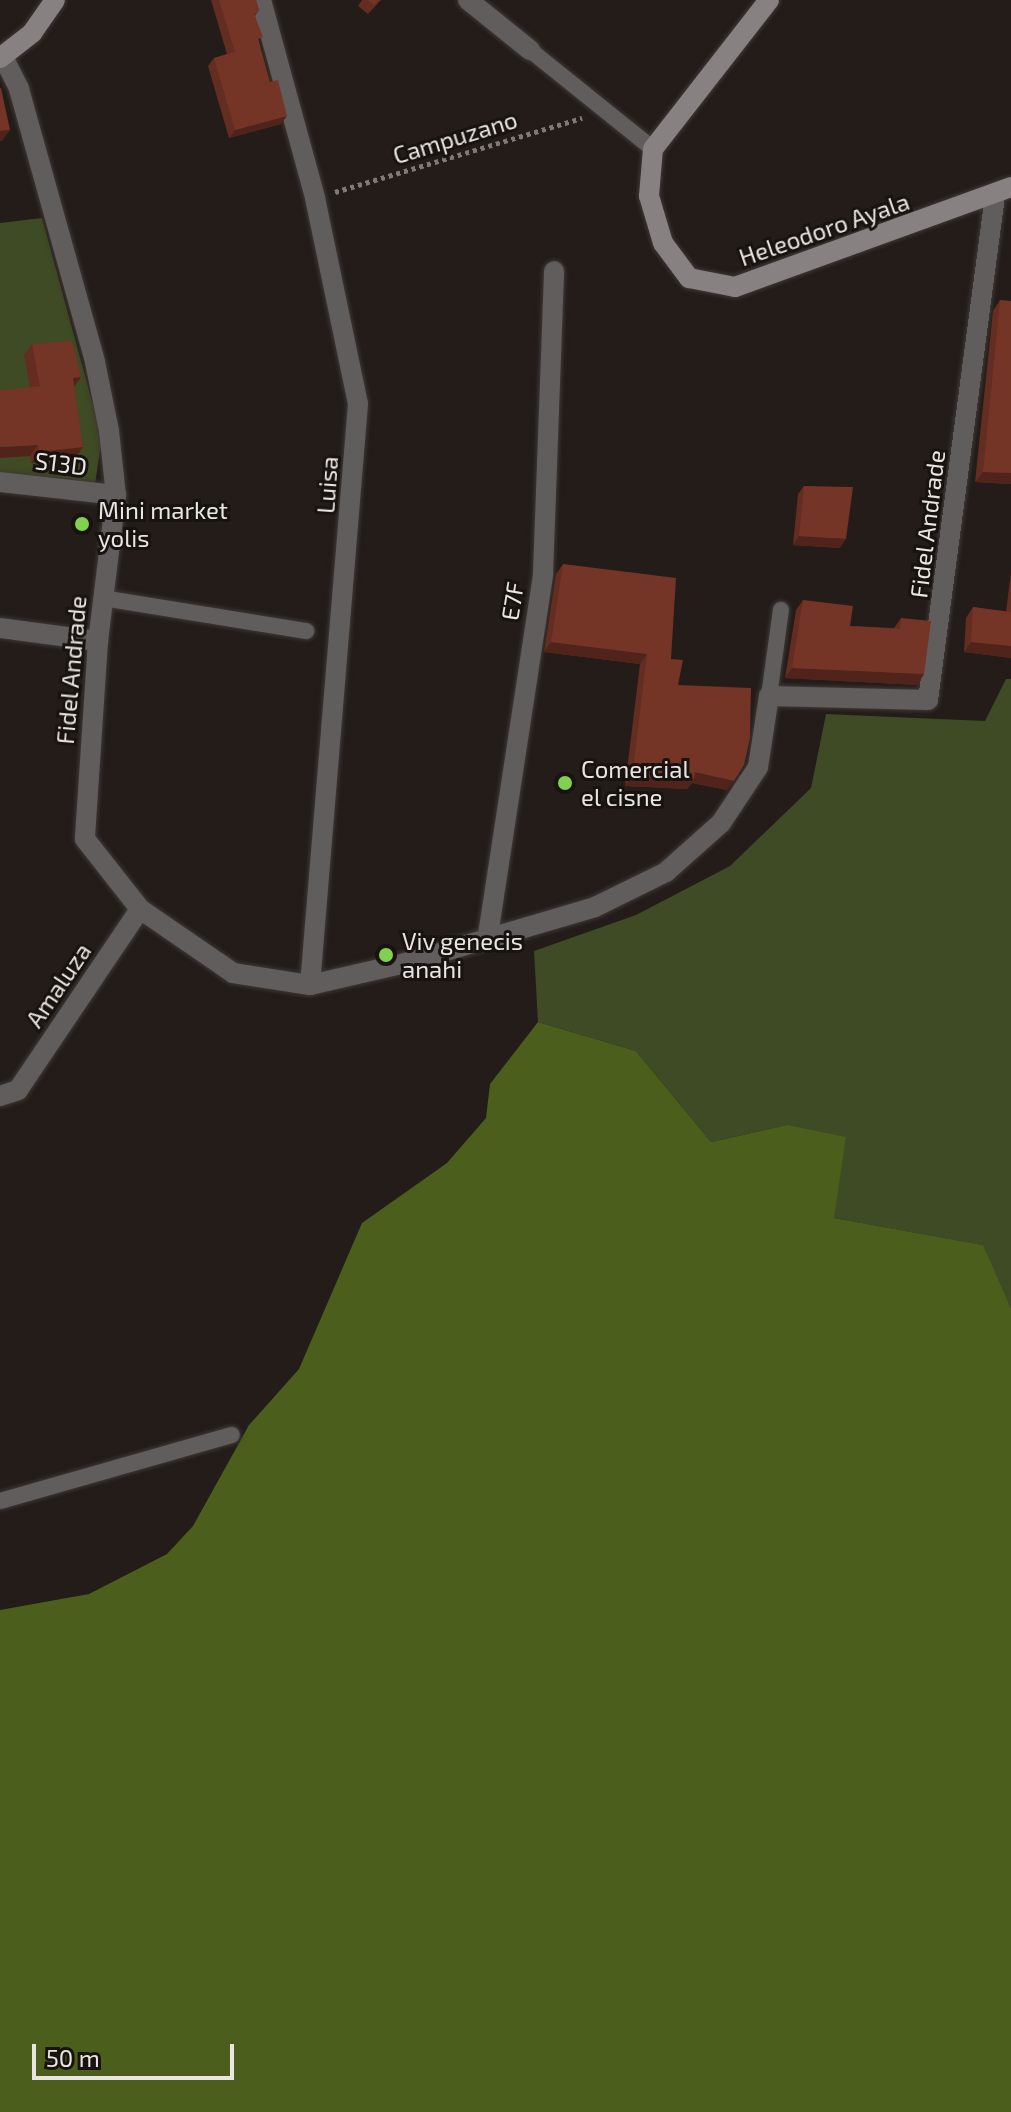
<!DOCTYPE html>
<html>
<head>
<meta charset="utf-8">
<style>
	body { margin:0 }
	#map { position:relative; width:1011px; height:2112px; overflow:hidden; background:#231c19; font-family:"Exo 2",sans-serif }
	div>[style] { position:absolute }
	.green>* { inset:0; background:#3e4b24 }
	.forest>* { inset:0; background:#4b5e1c }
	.path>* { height:5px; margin-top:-2.5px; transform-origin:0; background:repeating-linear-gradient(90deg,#7f7a77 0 4px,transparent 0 8px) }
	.roads { filter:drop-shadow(0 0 2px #3f3835) drop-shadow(0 0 2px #3f3835) }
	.lane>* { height:16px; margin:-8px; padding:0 8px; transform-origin:8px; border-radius:8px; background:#615d5d }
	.street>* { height:20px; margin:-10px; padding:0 10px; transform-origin:10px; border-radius:10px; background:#615d5d }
	.secondary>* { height:20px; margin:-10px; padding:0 10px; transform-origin:10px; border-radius:10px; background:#888181 }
	.wall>* { inset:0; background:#642d21 }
	.shaded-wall>* { inset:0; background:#51241b }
	.building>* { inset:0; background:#743426 }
	.dots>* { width:22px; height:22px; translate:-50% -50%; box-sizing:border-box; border:4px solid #191310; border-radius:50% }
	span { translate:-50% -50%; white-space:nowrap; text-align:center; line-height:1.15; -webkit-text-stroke:6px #191310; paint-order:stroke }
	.street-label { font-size:24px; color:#e9e5e2 }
	.poi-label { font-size:24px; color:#e9e5e2 }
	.left { translate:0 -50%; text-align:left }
	.scale { position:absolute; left:32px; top:2044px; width:202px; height:36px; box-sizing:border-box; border:4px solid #e9e5e2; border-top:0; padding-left:10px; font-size:24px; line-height:28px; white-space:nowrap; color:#e9e5e2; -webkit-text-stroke:6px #191310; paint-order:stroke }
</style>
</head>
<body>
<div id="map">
	<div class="green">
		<i style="clip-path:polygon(42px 218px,102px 438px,95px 484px,0 474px,0 223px)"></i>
		<i style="clip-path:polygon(1006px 679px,1011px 679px,1011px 1308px,982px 1245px,834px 1218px,787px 1125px,711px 1142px,636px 1051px,538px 1022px,534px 951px,636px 915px,730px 866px,811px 788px,826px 714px,985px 721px)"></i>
	</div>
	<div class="forest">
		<i style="clip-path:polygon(538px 1022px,636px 1051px,711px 1142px,787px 1125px,846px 1137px,834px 1218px,983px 1245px,1011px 1308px,1011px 2112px,0 2112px,0 1610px,89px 1594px,167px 1554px,193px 1526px,249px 1425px,299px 1369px,362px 1223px,447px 1163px,486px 1118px,490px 1084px)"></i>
	</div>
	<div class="path">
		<i style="left:335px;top:192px;width:258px;rotate:-16.7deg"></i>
	</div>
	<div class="roads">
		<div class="lane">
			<i style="left:530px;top:50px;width:158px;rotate:38.8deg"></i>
			<i style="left:102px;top:598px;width:207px;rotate:9.2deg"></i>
			<i style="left:769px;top:696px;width:87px;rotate:-82.1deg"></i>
			<i style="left:0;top:1501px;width:241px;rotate:-15.9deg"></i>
		</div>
		<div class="street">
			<i style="left:261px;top:0;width:205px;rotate:74.7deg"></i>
			<i style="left:315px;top:198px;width:210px;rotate:78.2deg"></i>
			<i style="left:358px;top:404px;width:583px;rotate:94.72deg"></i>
			<i style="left:468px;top:0;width:80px;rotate:38.9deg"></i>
			<i style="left:3px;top:57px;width:36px;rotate:63deg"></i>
			<i style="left:19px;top:89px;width:283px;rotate:74.4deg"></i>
			<i style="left:95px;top:362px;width:70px;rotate:78.5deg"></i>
			<i style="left:109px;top:431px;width:64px;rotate:83.8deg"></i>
			<i style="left:116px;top:495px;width:147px;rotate:97deg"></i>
			<i style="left:98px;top:641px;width:198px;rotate:93.8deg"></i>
			<i style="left:85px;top:839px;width:89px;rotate:51.8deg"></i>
			<i style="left:140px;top:909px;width:113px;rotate:34.5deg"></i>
			<i style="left:233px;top:973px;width:78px;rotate:8.9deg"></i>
			<i style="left:310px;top:985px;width:98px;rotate:-13deg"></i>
			<i style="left:405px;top:963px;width:198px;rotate:-16.4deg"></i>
			<i style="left:595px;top:907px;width:79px;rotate:-26.2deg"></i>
			<i style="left:666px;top:872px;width:74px;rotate:-41.7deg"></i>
			<i style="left:721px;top:823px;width:67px;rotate:-56.5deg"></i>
			<i style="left:758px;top:767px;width:72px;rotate:-81.2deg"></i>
			<i style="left:769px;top:696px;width:159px;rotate:1.4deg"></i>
			<i style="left:928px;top:700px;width:508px;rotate:-82.43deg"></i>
			<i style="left:0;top:482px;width:117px;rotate:6.4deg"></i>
			<i style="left:0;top:628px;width:99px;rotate:7.6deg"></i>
			<i style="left:488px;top:935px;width:365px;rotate:-81.3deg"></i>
			<i style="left:543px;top:574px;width:303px;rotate:-87.9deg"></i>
			<i style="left:0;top:1096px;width:19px;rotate:-18deg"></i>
			<i style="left:18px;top:1090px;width:218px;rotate:-56deg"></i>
		</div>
		<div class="secondary">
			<i style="left:769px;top:0;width:189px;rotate:127.9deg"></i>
			<i style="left:653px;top:149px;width:47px;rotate:94.9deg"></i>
			<i style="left:649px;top:196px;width:49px;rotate:73.4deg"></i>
			<i style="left:663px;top:243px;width:44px;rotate:53.4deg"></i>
			<i style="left:689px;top:278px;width:47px;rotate:11.1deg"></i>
			<i style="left:735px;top:287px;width:294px;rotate:-19.9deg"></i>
			<i style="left:0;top:58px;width:41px;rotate:-38deg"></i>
			<i style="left:32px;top:33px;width:40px;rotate:-55.1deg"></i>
		</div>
	</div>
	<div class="wall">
		<i style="clip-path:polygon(211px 0,256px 0,259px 10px,255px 16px,259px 43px,281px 124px,229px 138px,208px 66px,214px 58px,227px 54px)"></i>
		<i style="clip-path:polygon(362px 0,381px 0,368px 14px,358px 6px)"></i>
		<i style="clip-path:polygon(1000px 300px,1011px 484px,975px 482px,993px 311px)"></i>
		<i style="clip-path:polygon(32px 344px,81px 377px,74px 386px,83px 447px,75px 458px,31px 463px,30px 456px,30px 387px,24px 355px)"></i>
		<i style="clip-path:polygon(804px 486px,840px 548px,793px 545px,798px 494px)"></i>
		<i style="clip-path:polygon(563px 564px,671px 659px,678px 685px,727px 790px,692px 783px,687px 789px,625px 786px,640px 664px,544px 652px,556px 574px)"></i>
		<i style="clip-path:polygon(1011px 572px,1011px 658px,964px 652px,966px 618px,973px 607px,1006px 612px)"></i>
		<i style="clip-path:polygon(803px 600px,850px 626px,894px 628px,901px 618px,924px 674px,917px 685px,785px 678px,796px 610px)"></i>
	</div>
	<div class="shaded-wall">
		<i style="clip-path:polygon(287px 116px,281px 124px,229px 138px,235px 130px)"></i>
		<i style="clip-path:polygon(10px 130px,2px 141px,0 141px,0 131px)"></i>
		<i style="clip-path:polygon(81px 377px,73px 388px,73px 378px)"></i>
		<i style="clip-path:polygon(38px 445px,30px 456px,0 458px,0 447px)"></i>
		<i style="clip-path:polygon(83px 447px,75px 458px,31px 463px,39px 452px)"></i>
		<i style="clip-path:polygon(983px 472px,1011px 473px,1011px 484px,975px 482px)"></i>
		<i style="clip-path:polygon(799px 536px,846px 539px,840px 548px,793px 545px)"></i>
		<i style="clip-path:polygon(551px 642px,647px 654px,640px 664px,544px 652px)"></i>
		<i style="clip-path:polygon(971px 642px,1011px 646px,1011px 658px,964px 652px)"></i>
		<i style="clip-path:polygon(792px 668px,924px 674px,917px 685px,785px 678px)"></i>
		<i style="clip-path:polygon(695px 772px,734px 781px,727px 790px,692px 783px,687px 789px,625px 786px,632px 777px)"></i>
	</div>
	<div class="building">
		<i style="clip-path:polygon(219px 0,256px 0,259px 10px,254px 14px,263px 37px,258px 39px,270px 82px,278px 80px,287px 116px,235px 130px,214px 58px,235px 52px)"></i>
		<i style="clip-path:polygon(368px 0,379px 0,374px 5px)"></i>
		<i style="clip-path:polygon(0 88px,1px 88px,10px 130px,0 131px)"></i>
		<i style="clip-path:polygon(1000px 300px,1011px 301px,1011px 473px,983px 472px)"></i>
		<i style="clip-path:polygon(72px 341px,81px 377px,73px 378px,83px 447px,39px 452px,38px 445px,0 447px,0 390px,40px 386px,32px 344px)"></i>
		<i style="clip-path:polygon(804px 486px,853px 487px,846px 539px,799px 536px)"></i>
		<i style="clip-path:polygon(563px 564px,676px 578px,671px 659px,683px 660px,678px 685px,751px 688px,750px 738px,744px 765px,734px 781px,695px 772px,694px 779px,632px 777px,647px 654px,551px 642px)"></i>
		<i style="clip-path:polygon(803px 600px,853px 606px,850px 626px,900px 629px,901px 618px,931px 621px,924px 674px,792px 668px)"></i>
		<i style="clip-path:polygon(973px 607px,1011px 612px,1011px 646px,971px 642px)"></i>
	</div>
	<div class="dots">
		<i style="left:82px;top:524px;background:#82d04f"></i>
		<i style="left:565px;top:783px;background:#82d04f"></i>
		<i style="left:386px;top:955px;background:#82d04f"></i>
	</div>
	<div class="street-label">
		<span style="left:455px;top:137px;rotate:-17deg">Campuzano</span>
		<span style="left:824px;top:229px;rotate:-19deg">Heleodoro Ayala</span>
		<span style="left:61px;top:463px;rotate:7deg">S13D</span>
		<span style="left:327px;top:485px;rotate:-86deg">Luisa</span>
		<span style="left:927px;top:524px;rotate:-83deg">Fidel Andrade</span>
		<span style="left:512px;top:601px;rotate:-81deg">E7F</span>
		<span style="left:71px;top:670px;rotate:-85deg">Fidel Andrade</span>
		<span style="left:58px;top:985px;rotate:-56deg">Amaluza</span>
	</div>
	<div class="poi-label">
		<span class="left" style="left:98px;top:524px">Mini market<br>yolis</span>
		<span class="left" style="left:581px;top:783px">Comercial<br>el cisne</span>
		<span class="left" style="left:402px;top:955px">Viv genecis<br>anahi</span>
	</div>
	<div class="scale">50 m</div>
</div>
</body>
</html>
